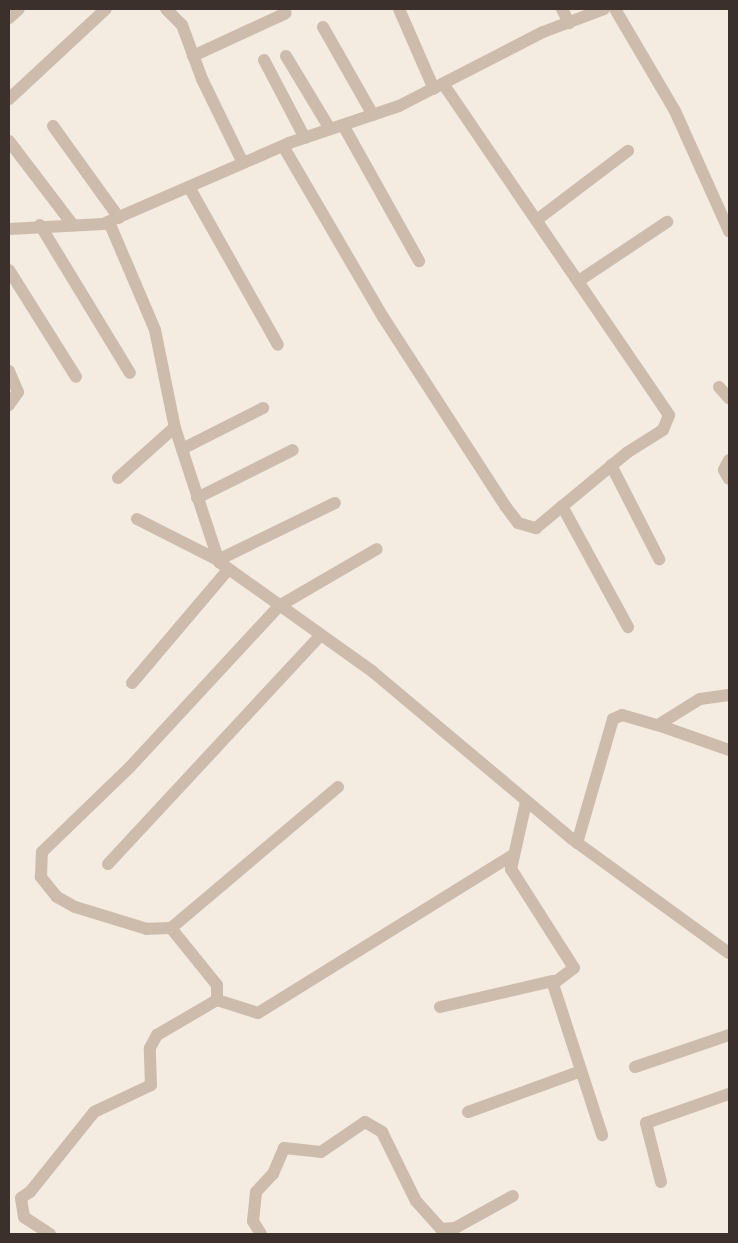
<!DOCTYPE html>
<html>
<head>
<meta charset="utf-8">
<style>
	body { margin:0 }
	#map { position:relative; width:738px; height:1243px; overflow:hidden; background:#f4ebe1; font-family:"Fira Sans Condensed",sans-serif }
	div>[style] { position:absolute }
	.minor>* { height:12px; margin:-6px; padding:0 6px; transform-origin:6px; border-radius:6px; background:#cdbbac }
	span { translate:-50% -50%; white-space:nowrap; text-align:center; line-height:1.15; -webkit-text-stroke:5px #fbf5ee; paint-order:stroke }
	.frame { position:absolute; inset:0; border:10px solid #3b302b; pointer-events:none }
</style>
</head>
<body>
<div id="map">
	<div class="minor">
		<i style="left:166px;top:9px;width:23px;rotate:45deg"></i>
		<i style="left:182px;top:25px;width:58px;rotate:69.7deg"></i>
		<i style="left:202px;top:79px;width:93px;rotate:64deg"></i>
		<i style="left:399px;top:9px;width:87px;rotate:66.4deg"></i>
		<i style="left:562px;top:9px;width:16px;rotate:63deg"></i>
		<i style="left:615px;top:9px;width:118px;rotate:59.5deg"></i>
		<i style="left:675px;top:111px;width:132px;rotate:65.8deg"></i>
		<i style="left:9px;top:18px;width:13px;rotate:-42deg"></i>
		<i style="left:323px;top:27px;width:101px;rotate:60.4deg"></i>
		<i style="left:193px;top:56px;width:102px;rotate:-24.8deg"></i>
		<i style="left:286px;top:56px;width:85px;rotate:58.9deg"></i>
		<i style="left:264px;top:60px;width:88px;rotate:62.3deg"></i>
		<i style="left:9px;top:99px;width:132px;rotate:-42.9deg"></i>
		<i style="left:343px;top:125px;width:156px;rotate:60.8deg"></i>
		<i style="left:53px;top:126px;width:113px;rotate:54.3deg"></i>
		<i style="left:9px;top:141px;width:106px;rotate:52.7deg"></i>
		<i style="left:283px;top:146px;width:198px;rotate:59.7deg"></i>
		<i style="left:383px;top:317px;width:226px;rotate:57.1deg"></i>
		<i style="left:506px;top:507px;width:20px;rotate:53deg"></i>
		<i style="left:518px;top:523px;width:19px;rotate:16deg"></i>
		<i style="left:536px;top:528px;width:119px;rotate:-39.6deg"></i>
		<i style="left:628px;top:452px;width:41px;rotate:-32.2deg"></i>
		<i style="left:663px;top:430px;width:16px;rotate:-68deg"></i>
		<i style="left:669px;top:415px;width:401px;rotate:-124.3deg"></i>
		<i style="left:189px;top:187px;width:181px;rotate:60.6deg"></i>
		<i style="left:538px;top:219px;width:113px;rotate:-37.1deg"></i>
		<i style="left:109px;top:222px;width:117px;rotate:66.9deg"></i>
		<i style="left:155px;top:330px;width:100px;rotate:78.5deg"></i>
		<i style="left:175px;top:428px;width:141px;rotate:71.8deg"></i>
		<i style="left:219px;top:562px;width:189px;rotate:35.5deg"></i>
		<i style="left:373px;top:672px;width:260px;rotate:40deg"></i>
		<i style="left:572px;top:839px;width:194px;rotate:36deg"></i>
		<i style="left:40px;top:225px;width:173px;rotate:58.7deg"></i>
		<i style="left:9px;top:229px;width:94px;rotate:-3deg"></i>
		<i style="left:103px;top:224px;width:203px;rotate:-23.5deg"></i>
		<i style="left:289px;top:143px;width:116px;rotate:-18.6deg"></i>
		<i style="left:399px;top:106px;width:162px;rotate:-27.2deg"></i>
		<i style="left:543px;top:32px;width:65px;rotate:-20.7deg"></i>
		<i style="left:9px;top:270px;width:126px;rotate:57.9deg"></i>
		<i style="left:580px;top:280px;width:105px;rotate:-33.7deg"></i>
		<i style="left:9px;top:371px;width:23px;rotate:67deg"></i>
		<i style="left:18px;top:392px;width:16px;rotate:125deg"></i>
		<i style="left:719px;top:387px;width:15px;rotate:48deg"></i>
		<i style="left:182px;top:449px;width:91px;rotate:-26.8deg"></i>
		<i style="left:729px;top:460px;width:11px;rotate:117deg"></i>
		<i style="left:724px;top:470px;width:10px;rotate:61deg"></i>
		<i style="left:611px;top:465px;width:106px;rotate:62.9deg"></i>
		<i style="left:118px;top:478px;width:76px;rotate:-41.8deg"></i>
		<i style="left:197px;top:498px;width:107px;rotate:-26.6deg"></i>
		<i style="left:562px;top:506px;width:138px;rotate:61.4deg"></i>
		<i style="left:137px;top:519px;width:91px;rotate:26.8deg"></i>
		<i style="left:218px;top:560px;width:130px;rotate:-26deg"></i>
		<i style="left:132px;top:683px;width:148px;rotate:-49.7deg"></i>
		<i style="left:658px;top:725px;width:75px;rotate:19.4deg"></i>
		<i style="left:338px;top:787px;width:219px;rotate:139.8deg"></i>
		<i style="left:171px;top:928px;width:24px;rotate:178deg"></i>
		<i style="left:147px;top:929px;width:75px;rotate:-163deg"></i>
		<i style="left:75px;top:907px;width:21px;rotate:-151deg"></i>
		<i style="left:57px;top:897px;width:26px;rotate:-129deg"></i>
		<i style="left:41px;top:877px;width:25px;rotate:-88deg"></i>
		<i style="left:42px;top:852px;width:122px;rotate:-44deg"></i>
		<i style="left:130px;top:767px;width:219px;rotate:-47.2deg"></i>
		<i style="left:279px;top:606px;width:113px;rotate:-30.2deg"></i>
		<i style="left:526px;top:802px;width:69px;rotate:102.6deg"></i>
		<i style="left:511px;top:869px;width:117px;rotate:57.5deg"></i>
		<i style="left:574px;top:968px;width:26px;rotate:143deg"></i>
		<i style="left:553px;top:984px;width:159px;rotate:72deg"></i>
		<i style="left:577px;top:843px;width:129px;rotate:-73.8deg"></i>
		<i style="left:613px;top:719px;width:10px;rotate:-24deg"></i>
		<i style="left:622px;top:715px;width:37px;rotate:16deg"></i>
		<i style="left:658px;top:725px;width:49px;rotate:-31.8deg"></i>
		<i style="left:700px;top:699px;width:29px;rotate:-8deg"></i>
		<i style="left:108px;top:864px;width:313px;rotate:-47.1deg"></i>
		<i style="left:217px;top:1000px;width:43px;rotate:17.6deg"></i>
		<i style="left:258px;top:1013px;width:301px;rotate:-31.8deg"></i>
		<i style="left:440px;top:1007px;width:116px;rotate:-13deg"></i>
		<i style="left:635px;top:1067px;width:99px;rotate:-18.8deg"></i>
		<i style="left:468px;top:1112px;width:120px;rotate:-19.9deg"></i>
		<i style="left:661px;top:1182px;width:61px;rotate:-104.3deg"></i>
		<i style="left:646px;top:1123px;width:88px;rotate:-19.3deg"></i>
		<i style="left:50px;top:1234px;width:31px;rotate:-147deg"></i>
		<i style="left:24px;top:1217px;width:19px;rotate:-99deg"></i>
		<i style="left:21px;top:1198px;width:11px;rotate:-34deg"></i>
		<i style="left:30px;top:1192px;width:102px;rotate:-51.3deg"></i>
		<i style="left:94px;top:1112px;width:63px;rotate:-25.3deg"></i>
		<i style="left:151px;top:1085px;width:37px;rotate:-92deg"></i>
		<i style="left:150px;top:1048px;width:15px;rotate:-62deg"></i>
		<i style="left:157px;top:1035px;width:69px;rotate:-30.3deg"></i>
		<i style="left:217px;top:1000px;width:15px;rotate:-90deg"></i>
		<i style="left:217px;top:985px;width:73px;rotate:-128.9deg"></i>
		<i style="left:261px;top:1234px;width:15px;rotate:-122deg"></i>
		<i style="left:253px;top:1221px;width:29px;rotate:-84deg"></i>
		<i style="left:256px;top:1192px;width:25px;rotate:-47deg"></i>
		<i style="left:273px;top:1174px;width:28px;rotate:-67deg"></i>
		<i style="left:284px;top:1148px;width:37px;rotate:6deg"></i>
		<i style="left:321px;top:1152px;width:53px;rotate:-34.3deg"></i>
		<i style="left:365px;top:1122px;width:20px;rotate:30deg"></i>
		<i style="left:382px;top:1132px;width:77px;rotate:63.8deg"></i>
		<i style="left:416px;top:1201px;width:38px;rotate:48deg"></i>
		<i style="left:441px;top:1229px;width:14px;rotate:-4deg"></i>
		<i style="left:455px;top:1228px;width:66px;rotate:-28.9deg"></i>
	</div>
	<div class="frame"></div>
</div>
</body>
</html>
